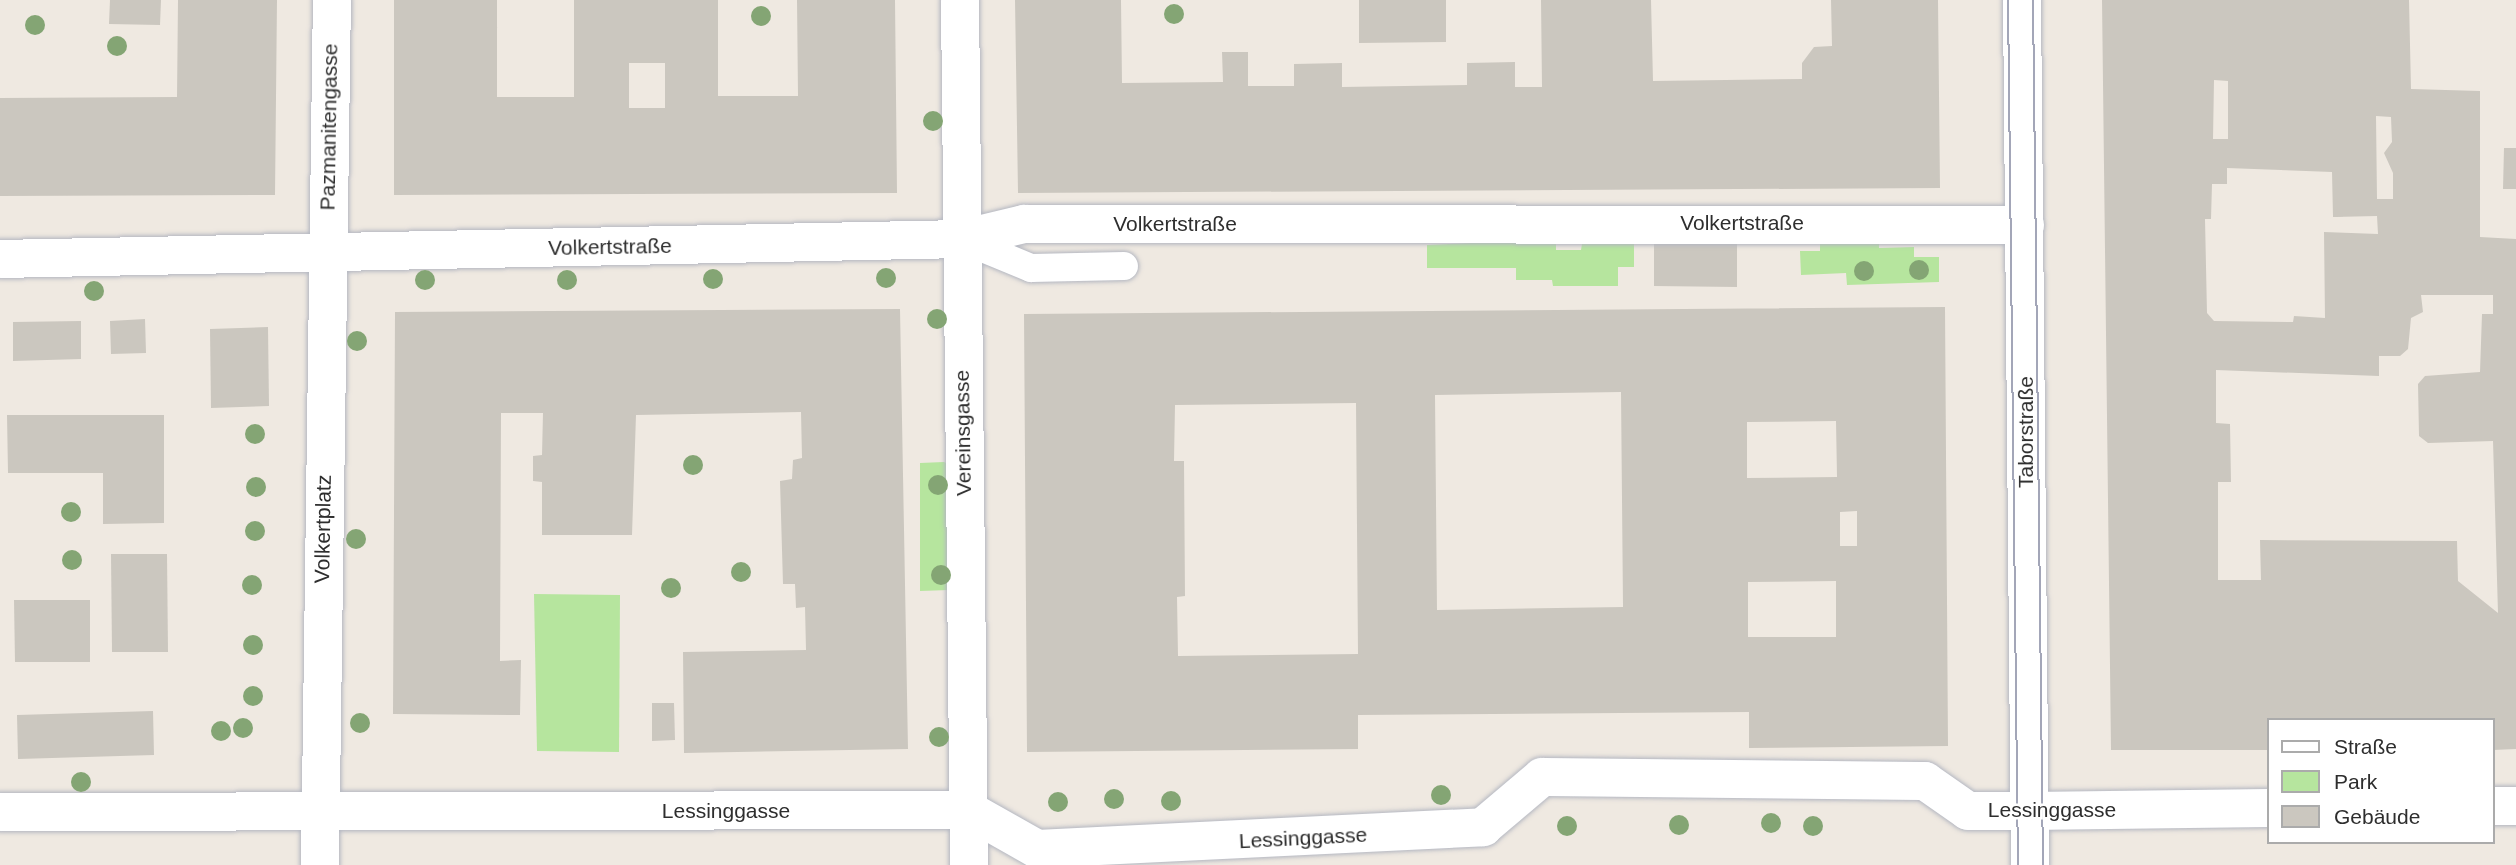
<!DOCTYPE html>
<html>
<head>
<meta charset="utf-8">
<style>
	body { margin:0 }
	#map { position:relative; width:2516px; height:865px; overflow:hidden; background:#efe9e1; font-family:Helvetica,sans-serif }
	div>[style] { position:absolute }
	.green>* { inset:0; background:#b6e59e }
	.building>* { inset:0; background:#cbc7bf }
	.roads { filter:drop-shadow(0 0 2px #b4b7c1) drop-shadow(0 0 2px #b4b7c1) }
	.service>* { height:28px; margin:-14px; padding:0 14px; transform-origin:14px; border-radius:14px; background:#fff }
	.pedestrian>* { height:38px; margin:-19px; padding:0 19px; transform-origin:19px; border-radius:19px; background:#fff }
	.minor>* { height:38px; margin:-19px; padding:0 19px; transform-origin:19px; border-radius:19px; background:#fff }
	.secondary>* { height:38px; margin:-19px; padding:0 19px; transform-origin:19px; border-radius:19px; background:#fff }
	.tram>* { height:2px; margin:-1px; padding:0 1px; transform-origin:1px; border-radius:1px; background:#a3a6b8 }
	.trees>* { width:20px; height:20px; margin:-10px; border-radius:50%; background:#84a574 }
	span { translate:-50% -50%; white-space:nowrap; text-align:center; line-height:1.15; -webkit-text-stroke:5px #fff; paint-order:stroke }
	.street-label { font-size:21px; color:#2e2e2e }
	.legend { position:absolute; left:2267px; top:718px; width:228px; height:126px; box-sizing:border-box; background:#fff; border:2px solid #ababab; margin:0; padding:9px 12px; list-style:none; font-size:21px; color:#2e2e2e }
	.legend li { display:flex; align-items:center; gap:14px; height:35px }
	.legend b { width:35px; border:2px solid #ababab }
</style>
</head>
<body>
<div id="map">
	<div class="green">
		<i style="clip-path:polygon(1879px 238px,1879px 248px,1914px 247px,1914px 257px,1939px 257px,1939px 282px,1847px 285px,1846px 273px,1801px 275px,1800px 251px,1820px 251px,1820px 239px)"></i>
		<i style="clip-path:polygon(1556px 239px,1556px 250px,1581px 250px,1582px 244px,1634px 243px,1634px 267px,1618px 267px,1618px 286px,1553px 286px,1552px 280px,1516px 280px,1516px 268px,1427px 268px,1427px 245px)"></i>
		<i style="clip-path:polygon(944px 462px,951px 465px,949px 590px,920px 591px,920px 463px)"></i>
		<i style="clip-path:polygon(534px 594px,620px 595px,619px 752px,537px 751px)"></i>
	</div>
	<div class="building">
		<i style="clip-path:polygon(110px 0,161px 0,160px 25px,109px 24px)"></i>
		<i style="clip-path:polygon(178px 0,277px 0,275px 195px,0 196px,0 98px,177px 97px)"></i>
		<i style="clip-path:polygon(evenodd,394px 0,497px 0,497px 97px,574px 97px,574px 0,718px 0,718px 96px,798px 96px,797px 0,895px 0,897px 193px,394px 195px,394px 0,629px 63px,665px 63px,665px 108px,629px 108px,629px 63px)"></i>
		<i style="clip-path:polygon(1015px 0,1121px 0,1122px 83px,1223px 82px,1222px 52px,1248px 52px,1248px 86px,1294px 86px,1294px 64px,1342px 63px,1342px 87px,1467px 85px,1467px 63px,1515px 62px,1515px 87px,1542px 87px,1541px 0,1651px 0,1653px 81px,1802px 79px,1802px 63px,1814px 47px,1832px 46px,1831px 0,1938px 0,1940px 188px,1018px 193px)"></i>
		<i style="clip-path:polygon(1359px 0,1446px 0,1446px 42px,1359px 43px)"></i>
		<i style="clip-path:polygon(evenodd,2102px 0,2409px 0,2411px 89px,2480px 91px,2480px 237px,2516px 239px,2516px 749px,2493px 750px,2493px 720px,2269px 720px,2269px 750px,2111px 750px,2102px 0,2214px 80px,2228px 81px,2228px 139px,2213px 139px,2214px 80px,2102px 0,2376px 116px,2391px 117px,2392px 142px,2384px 153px,2393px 173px,2393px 199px,2377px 199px,2376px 116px,2102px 0,2227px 168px,2332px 172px,2333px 217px,2377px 216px,2378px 234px,2324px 232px,2325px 318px,2294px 316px,2293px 322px,2214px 321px,2207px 313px,2205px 219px,2211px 219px,2212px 184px,2227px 184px,2227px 168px,2102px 0,2421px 295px,2493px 295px,2493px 314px,2482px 314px,2480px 372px,2425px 376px,2418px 384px,2419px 436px,2428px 443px,2493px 441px,2498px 613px,2458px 581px,2457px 541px,2260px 540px,2261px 580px,2218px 580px,2218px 482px,2231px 482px,2230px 424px,2216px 423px,2216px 370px,2379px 376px,2379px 356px,2400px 356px,2408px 349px,2411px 318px,2423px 312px,2421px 295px)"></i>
		<i style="clip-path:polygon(2504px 148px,2516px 148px,2516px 189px,2503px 189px)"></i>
		<i style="clip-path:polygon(1737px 240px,1737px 287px,1654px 286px,1654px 241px)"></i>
		<i style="clip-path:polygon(evenodd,1945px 307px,1948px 746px,1749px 748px,1749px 712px,1358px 715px,1358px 749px,1027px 752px,1024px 314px,1945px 307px,1621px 392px,1623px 607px,1437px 610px,1435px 395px,1621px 392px,1945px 307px,1356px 403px,1358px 654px,1178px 656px,1177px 597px,1185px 596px,1184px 461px,1174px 461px,1175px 405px,1356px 403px,1945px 307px,1836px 421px,1837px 477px,1747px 478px,1747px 422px,1836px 421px,1945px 307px,1857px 511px,1857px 546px,1840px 546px,1840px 512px,1857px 511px,1945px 307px,1836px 581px,1836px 637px,1748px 637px,1748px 582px,1836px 581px)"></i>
		<i style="clip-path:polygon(900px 309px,908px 749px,684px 753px,683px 652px,806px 650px,805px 607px,796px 608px,795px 584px,783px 584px,780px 481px,792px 479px,793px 460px,802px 458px,801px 412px,636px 415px,632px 535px,542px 535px,542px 482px,533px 481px,533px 456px,542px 455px,543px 413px,501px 413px,500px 661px,521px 660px,520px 715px,393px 714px,395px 312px)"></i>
		<i style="clip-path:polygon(145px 319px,146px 353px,111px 354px,110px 321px)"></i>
		<i style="clip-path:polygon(81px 321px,81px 359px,13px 361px,13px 322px)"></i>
		<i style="clip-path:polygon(268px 327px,269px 406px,211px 408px,210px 329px)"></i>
		<i style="clip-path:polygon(7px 415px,164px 415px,164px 523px,103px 524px,103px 473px,8px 473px)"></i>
		<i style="clip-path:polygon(111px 554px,167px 554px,168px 652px,112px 652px)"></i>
		<i style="clip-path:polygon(14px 600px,90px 600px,90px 662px,15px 662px)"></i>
		<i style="clip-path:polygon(652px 703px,674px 703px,675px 740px,652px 741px)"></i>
		<i style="clip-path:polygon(153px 711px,154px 755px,18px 759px,17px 715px)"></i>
	</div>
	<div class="roads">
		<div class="service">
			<i style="left:961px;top:239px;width:76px;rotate:22.5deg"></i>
			<i style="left:1031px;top:268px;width:93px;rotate:-1.2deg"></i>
		</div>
		<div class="pedestrian">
			<i style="left:968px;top:810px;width:79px;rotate:29.5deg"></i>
			<i style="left:1037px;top:849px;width:447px;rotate:-2.8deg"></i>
			<i style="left:1483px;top:827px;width:77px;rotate:-40.3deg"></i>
			<i style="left:1542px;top:777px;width:383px;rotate:0.6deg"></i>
			<i style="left:1925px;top:781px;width:52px;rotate:34.9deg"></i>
			<i style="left:1968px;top:811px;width:61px"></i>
		</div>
		<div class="minor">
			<i style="left:960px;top:0;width:865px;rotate:89.4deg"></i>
			<i style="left:0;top:259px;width:961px;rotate:-1.19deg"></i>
			<i style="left:961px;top:239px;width:65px;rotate:-13.4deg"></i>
			<i style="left:1024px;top:224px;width:1001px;rotate:0.06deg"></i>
			<i style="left:2493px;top:806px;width:23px"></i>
			<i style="left:2029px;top:811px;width:240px;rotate:-0.7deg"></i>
			<i style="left:0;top:812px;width:968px;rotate:-0.12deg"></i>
			<i style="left:320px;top:865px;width:865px;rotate:-89.21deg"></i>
		</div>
		<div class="secondary">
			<i style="left:2022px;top:0;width:865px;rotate:89.47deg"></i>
		</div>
	</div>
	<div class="tram">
		<i style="left:2008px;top:0;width:865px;rotate:89.34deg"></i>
		<i style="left:2033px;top:0;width:865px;rotate:89.34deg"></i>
	</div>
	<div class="trees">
		<i style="left:1174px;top:14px"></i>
		<i style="left:761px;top:16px"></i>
		<i style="left:35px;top:25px"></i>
		<i style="left:117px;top:46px"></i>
		<i style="left:933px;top:121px"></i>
		<i style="left:1919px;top:270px"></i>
		<i style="left:1864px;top:271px"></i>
		<i style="left:886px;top:278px"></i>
		<i style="left:713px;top:279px"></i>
		<i style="left:425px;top:280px"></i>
		<i style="left:567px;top:280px"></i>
		<i style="left:94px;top:291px"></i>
		<i style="left:937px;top:319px"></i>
		<i style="left:357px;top:341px"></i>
		<i style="left:255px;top:434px"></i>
		<i style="left:693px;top:465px"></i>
		<i style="left:938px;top:485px"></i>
		<i style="left:256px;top:487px"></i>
		<i style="left:71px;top:512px"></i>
		<i style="left:255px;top:531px"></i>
		<i style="left:356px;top:539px"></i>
		<i style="left:72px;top:560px"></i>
		<i style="left:741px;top:572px"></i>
		<i style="left:941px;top:575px"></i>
		<i style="left:252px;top:585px"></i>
		<i style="left:671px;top:588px"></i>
		<i style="left:253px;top:645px"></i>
		<i style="left:253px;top:696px"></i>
		<i style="left:360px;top:723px"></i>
		<i style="left:243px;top:728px"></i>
		<i style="left:221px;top:731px"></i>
		<i style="left:939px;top:737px"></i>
		<i style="left:81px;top:782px"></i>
		<i style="left:1441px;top:795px"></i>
		<i style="left:1114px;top:799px"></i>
		<i style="left:1171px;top:801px"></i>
		<i style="left:1058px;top:802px"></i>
		<i style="left:1771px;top:823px"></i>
		<i style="left:1679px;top:825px"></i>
		<i style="left:1567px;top:826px"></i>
		<i style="left:1813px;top:826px"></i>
	</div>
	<div class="street-label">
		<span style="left:329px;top:127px;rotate:-89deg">Pazmanitengasse</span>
		<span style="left:1742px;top:223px">Volkertstraße</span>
		<span style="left:1175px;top:224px">Volkertstraße</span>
		<span style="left:610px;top:247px;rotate:-1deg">Volkertstraße</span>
		<span style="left:2026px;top:432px;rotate:-90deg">Taborstraße</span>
		<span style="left:963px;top:433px;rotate:-91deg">Vereinsgasse</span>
		<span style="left:323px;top:529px;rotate:-89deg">Volkertplatz</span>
		<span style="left:2052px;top:810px">Lessinggasse</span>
		<span style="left:726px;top:811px">Lessinggasse</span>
		<span style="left:1303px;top:838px;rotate:-3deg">Lessinggasse</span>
	</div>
	<ul class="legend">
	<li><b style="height:9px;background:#fff"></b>Straße</li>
	<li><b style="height:19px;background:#b6e59e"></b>Park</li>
	<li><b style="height:19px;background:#cbc7bf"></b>Gebäude</li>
	</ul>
</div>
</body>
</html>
